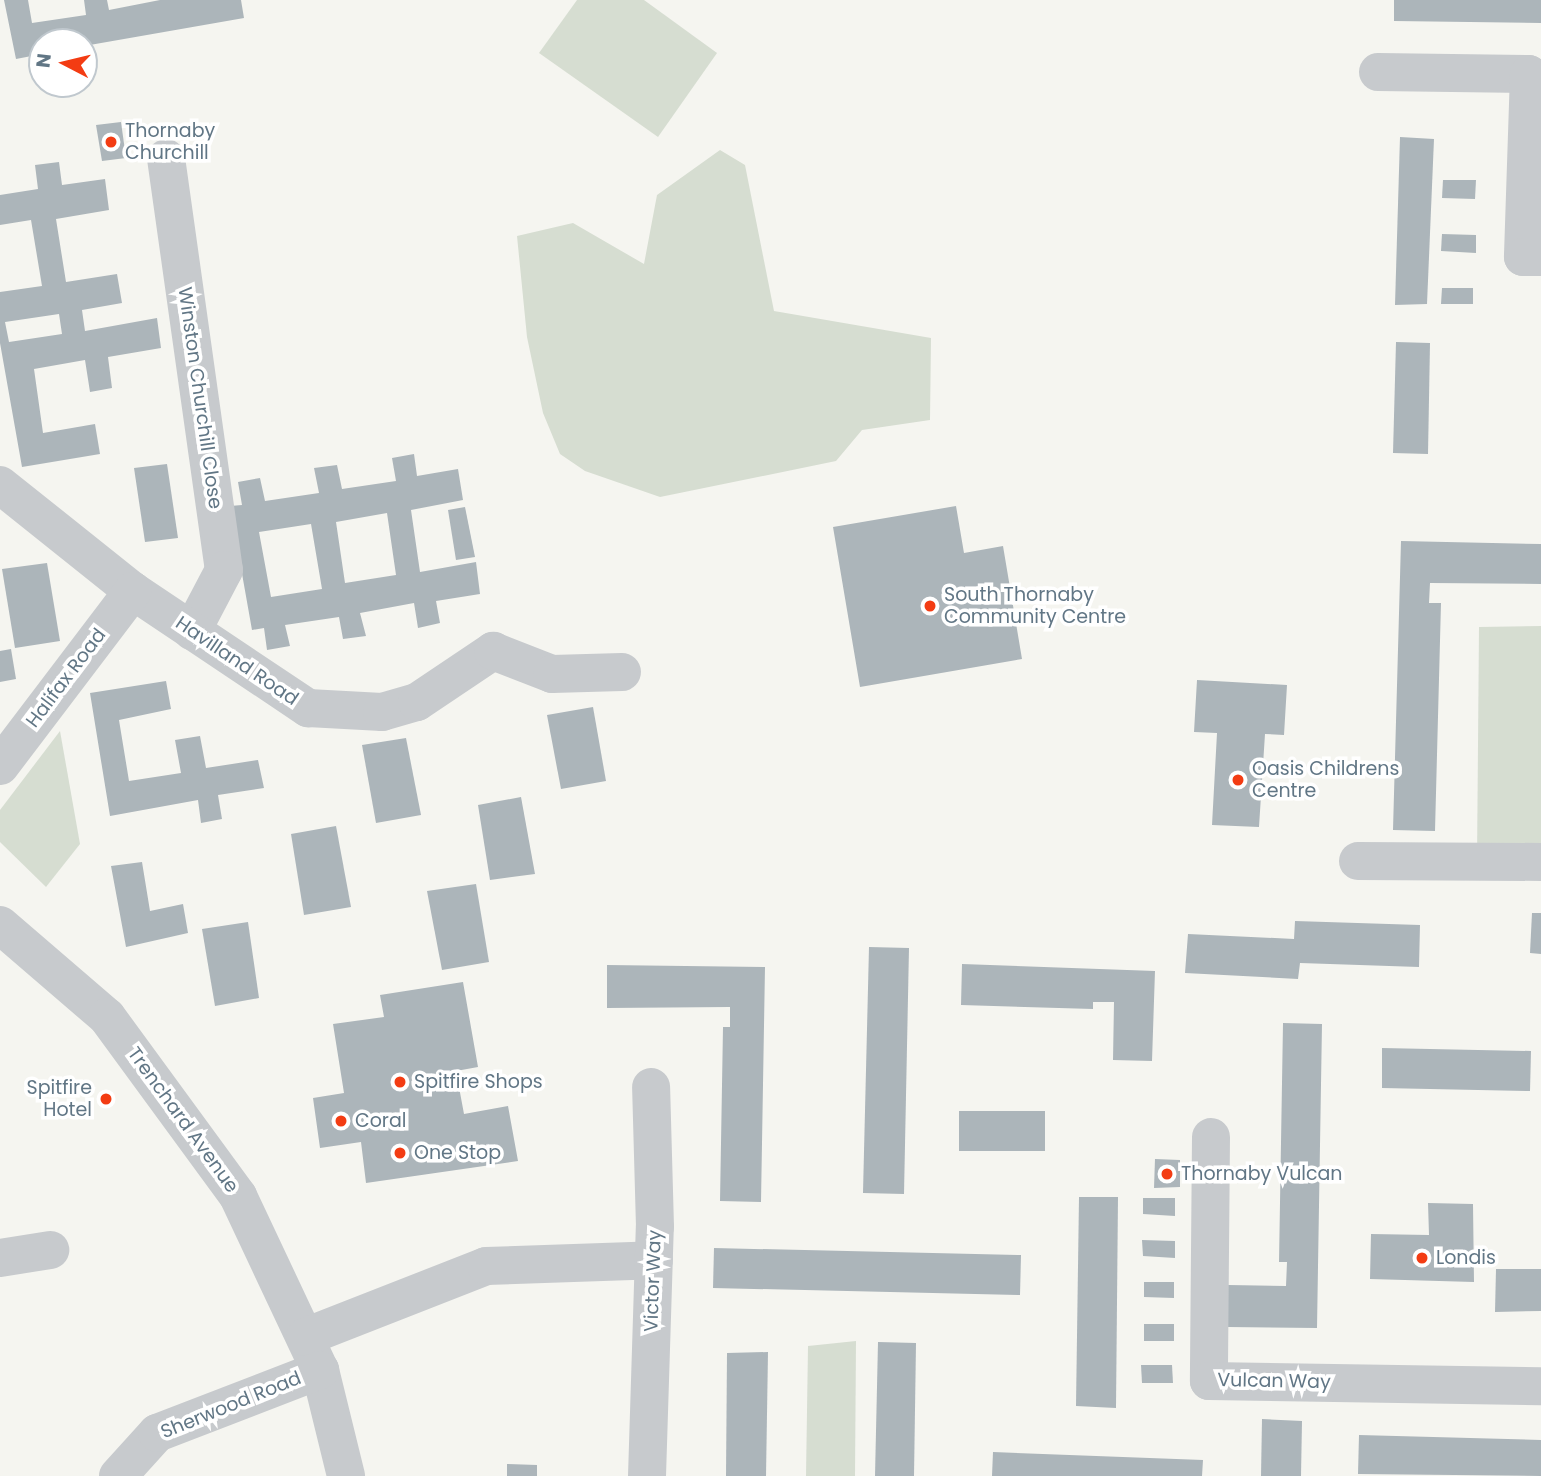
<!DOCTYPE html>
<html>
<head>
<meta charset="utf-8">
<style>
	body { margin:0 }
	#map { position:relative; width:1541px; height:1476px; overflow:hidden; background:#f5f5f0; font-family:Poppins,sans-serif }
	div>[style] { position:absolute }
	.green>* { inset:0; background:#d6ddd1 }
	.building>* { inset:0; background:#acb5ba }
	.minor>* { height:38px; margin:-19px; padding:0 19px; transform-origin:19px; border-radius:19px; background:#c7cacd }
	.dots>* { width:19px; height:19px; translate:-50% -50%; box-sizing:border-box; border:4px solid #fff; border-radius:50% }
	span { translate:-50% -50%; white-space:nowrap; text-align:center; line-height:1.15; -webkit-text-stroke:7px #fff; paint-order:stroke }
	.poi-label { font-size:19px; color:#617685 }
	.left { translate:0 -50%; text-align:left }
	.right { translate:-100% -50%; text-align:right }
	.street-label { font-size:19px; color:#617685 }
	.north { position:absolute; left:28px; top:28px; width:70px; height:70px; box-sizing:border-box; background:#fff; border:2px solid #c0c8ce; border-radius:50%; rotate:277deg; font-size:19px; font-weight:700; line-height:28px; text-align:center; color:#617685 }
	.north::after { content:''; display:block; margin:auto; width:24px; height:32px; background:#f33c13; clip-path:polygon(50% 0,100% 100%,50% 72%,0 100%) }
</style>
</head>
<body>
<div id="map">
	<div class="green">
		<i style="clip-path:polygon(577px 0,644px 0,717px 53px,658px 137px,539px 53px)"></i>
		<i style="clip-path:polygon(720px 150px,745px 165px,774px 311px,931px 338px,930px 420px,862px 430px,836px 461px,660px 497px,585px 471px,560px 454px,543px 413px,527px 337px,517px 236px,573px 223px,644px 264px,657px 195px)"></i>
		<i style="clip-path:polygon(1541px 626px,1541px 862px,1477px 862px,1479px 627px)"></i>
		<i style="clip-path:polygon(60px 731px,80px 844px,46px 887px,0 842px,0 810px)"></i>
		<i style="clip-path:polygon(856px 1341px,855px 1476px,806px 1476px,808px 1346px)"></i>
	</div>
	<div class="building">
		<i style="clip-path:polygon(4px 0,28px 0,32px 23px,86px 15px,84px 0,107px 0,109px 10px,160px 0,241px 0,244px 18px,84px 46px,42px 42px,42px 54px,16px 59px)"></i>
		<i style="clip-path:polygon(1394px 0,1541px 0,1541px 23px,1394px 21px)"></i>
		<i style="clip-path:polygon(121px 122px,126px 158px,102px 161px,96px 125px)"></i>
		<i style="clip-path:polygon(1400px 137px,1434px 139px,1427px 304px,1395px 305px)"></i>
		<i style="clip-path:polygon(evenodd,59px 162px,62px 185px,105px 179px,109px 210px,56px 219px,66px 282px,117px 274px,122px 303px,82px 310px,85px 331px,157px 318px,161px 348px,108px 357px,112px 388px,90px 392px,85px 360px,34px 369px,43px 433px,95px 424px,100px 454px,22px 467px,0 343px,0 292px,42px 286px,31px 220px,0 225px,0 195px,38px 189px,35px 165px,59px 162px,59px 314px,62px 334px,9px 342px,5px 322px,59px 314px)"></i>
		<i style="clip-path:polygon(1443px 180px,1476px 180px,1475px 199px,1442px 198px)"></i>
		<i style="clip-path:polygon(1442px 234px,1476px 235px,1476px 253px,1441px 251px)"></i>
		<i style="clip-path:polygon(1442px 288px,1473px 288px,1473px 304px,1441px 304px)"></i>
		<i style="clip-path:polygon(1396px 342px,1430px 343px,1428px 454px,1393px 453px)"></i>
		<i style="clip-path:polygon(evenodd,414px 454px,417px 476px,458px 469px,463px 500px,411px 510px,420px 572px,476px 562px,480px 594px,436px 601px,440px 623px,418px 628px,414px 603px,360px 613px,366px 636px,343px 639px,339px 617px,285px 625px,290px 646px,267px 650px,264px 628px,252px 630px,230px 506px,242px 505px,238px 482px,260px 478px,265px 501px,319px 493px,314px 468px,337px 465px,342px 489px,396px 481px,392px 458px,414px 454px,387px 513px,396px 575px,345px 583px,336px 522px,387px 513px,414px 454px,311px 524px,322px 589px,271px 597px,259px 532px,311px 524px)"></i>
		<i style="clip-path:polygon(167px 464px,178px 538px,145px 542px,134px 468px)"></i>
		<i style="clip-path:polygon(956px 506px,964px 553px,1003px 546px,1022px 659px,860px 687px,833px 527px)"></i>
		<i style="clip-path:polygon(465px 507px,475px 557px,456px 560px,448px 510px)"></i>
		<i style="clip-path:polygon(1401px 541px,1541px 544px,1541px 584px,1430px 583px,1429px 603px,1441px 603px,1435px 831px,1393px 830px)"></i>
		<i style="clip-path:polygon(47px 563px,60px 641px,15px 648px,2px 569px)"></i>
		<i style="clip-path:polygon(11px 649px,16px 679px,0 682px,0 651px)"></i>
		<i style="clip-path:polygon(1197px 680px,1287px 685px,1284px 735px,1265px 734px,1259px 827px,1212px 825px,1217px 733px,1194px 732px)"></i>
		<i style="clip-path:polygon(166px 681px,171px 709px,119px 720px,129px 781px,181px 773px,175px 740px,200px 736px,206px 768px,258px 760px,264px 788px,218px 795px,222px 819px,201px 823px,198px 800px,110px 816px,90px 693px)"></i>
		<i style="clip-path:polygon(593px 707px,606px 781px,561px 789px,547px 715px)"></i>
		<i style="clip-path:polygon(406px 738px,421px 815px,376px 823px,362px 745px)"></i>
		<i style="clip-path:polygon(521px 797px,535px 874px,490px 880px,478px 805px)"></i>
		<i style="clip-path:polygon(336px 826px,351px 907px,304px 915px,291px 834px)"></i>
		<i style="clip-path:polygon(142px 862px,150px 911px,183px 904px,188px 933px,126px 947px,111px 866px)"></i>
		<i style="clip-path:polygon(476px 884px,489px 962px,442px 970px,427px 891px)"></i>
		<i style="clip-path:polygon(1532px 913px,1541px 913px,1541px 954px,1530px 953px)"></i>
		<i style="clip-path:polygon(1295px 921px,1420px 925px,1419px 967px,1300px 963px,1298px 979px,1185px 973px,1188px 934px,1294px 939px)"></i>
		<i style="clip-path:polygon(248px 922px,259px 998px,215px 1006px,202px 929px)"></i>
		<i style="clip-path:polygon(869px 947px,909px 948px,904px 1194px,863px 1193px)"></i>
		<i style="clip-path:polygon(962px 964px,1155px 971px,1152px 1061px,1113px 1060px,1114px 1002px,1093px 1002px,1093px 1009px,961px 1005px)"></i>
		<i style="clip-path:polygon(607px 965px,765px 967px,761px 1202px,720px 1201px,723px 1027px,730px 1027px,730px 1007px,607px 1008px)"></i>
		<i style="clip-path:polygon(463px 982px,478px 1067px,456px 1071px,464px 1114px,508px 1106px,518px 1161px,366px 1183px,361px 1142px,320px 1148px,313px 1098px,344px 1093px,333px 1024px,384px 1017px,380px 995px)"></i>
		<i style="clip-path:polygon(1283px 1023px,1322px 1024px,1317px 1328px,1228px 1327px,1228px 1285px,1286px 1286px,1287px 1262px,1279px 1262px)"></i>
		<i style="clip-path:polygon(1382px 1048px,1531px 1051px,1530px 1091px,1382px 1088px)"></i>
		<i style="clip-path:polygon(959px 1111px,1045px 1111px,1045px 1151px,959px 1151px)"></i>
		<i style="clip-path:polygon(1155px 1159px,1180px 1160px,1180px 1187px,1154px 1188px)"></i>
		<i style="clip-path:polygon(1079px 1197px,1118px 1197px,1116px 1408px,1076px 1406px)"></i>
		<i style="clip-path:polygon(1143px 1198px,1175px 1198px,1175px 1216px,1143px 1214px)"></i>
		<i style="clip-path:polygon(1428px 1203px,1473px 1204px,1474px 1282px,1370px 1279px,1371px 1234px,1429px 1235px)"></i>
		<i style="clip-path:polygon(1142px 1240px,1175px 1241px,1175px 1258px,1143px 1256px)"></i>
		<i style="clip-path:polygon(714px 1248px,1021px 1255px,1020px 1295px,713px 1288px)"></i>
		<i style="clip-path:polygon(1496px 1269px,1541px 1269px,1541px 1311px,1495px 1312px)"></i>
		<i style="clip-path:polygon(1144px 1282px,1174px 1282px,1174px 1298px,1144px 1297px)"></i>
		<i style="clip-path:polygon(1144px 1324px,1174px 1324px,1174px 1341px,1144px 1341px)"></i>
		<i style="clip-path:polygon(878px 1342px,916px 1343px,914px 1476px,875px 1476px)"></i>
		<i style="clip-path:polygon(768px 1352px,766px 1476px,726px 1476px,727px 1353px)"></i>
		<i style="clip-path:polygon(1141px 1365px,1172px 1365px,1173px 1383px,1142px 1383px)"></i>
		<i style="clip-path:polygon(1262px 1419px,1302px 1421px,1301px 1476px,1261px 1476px)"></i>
		<i style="clip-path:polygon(1359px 1435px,1541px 1440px,1541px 1476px,1358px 1474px)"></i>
		<i style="clip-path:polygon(993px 1452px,1203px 1460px,1202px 1476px,992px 1476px)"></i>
		<i style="clip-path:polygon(507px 1464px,537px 1465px,537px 1476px,507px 1476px)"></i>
	</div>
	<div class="minor">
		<i style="left:1378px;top:72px;width:151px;rotate:0.8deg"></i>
		<i style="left:1529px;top:74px;width:183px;rotate:91.9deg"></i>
		<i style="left:1523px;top:257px;width:18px"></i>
		<i style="left:166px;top:158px;width:416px;rotate:82deg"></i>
		<i style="left:224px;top:570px;width:69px;rotate:117.7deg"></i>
		<i style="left:0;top:485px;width:170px;rotate:38.6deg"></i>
		<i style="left:133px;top:591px;width:211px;rotate:33.8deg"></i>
		<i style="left:308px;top:708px;width:74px;rotate:3.1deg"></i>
		<i style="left:382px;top:712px;width:36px;rotate:-16deg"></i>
		<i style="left:417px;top:702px;width:92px;rotate:-33.9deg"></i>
		<i style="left:493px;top:651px;width:63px;rotate:21.3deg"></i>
		<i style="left:552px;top:674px;width:70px;rotate:-1.6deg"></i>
		<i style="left:0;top:766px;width:220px;rotate:-52.8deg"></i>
		<i style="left:1358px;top:861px;width:183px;rotate:0.3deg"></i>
		<i style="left:0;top:925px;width:141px;rotate:40.7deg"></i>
		<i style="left:107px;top:1017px;width:222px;rotate:53.8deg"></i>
		<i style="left:238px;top:1196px;width:192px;rotate:64.8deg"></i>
		<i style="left:320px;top:1370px;width:109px;rotate:76.2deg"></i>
		<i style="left:1211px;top:1137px;width:244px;rotate:90.5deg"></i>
		<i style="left:1209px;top:1381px;width:332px;rotate:0.9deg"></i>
		<i style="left:0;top:1258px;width:51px;rotate:-9.1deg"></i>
		<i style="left:305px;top:1337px;width:194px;rotate:-21.4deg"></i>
		<i style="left:486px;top:1266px;width:168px;rotate:-2deg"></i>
		<i style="left:118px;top:1476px;width:58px;rotate:-47.8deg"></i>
		<i style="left:157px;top:1433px;width:175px;rotate:-21.1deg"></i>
		<i style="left:647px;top:1476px;width:249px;rotate:-88.2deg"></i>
		<i style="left:655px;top:1227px;width:140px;rotate:-91.6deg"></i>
	</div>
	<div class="dots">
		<i style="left:111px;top:142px;background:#f33c13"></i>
		<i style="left:930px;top:606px;background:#f33c13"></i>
		<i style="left:1238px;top:780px;background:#f33c13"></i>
		<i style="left:400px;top:1082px;background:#f33c13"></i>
		<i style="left:106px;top:1099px;background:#f33c13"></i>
		<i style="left:341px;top:1121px;background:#f33c13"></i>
		<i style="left:400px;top:1153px;background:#f33c13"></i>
		<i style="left:1167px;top:1174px;background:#f33c13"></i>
		<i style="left:1422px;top:1258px;background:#f33c13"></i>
	</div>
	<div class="poi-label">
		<span class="left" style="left:125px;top:142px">Thornaby<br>Churchill</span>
		<span class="left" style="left:944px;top:606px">South Thornaby<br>Community Centre</span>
		<span class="left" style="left:1252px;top:780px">Oasis Childrens<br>Centre</span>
		<span class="left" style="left:414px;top:1082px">Spitfire Shops</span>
		<span class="right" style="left:92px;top:1099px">Spitfire<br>Hotel</span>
		<span class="left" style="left:355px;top:1121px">Coral</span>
		<span class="left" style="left:414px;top:1153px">One Stop</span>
		<span class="left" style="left:1181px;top:1174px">Thornaby Vulcan</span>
		<span class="left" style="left:1436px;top:1258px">Londis</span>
	</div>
	<div class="street-label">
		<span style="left:200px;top:398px;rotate:82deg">Winston Churchill Close</span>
		<span style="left:237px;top:661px;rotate:34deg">Havilland Road</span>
		<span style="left:66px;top:678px;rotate:-53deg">Halifax Road</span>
		<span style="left:183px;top:1120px;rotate:54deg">Trenchard Avenue</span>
		<span style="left:653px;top:1281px;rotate:-88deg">Victor Way</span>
		<span style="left:1274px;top:1381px;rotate:1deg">Vulcan Way</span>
		<span style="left:231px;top:1405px;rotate:-22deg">Sherwood Road</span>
	</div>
	<div class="north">N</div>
</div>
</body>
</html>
